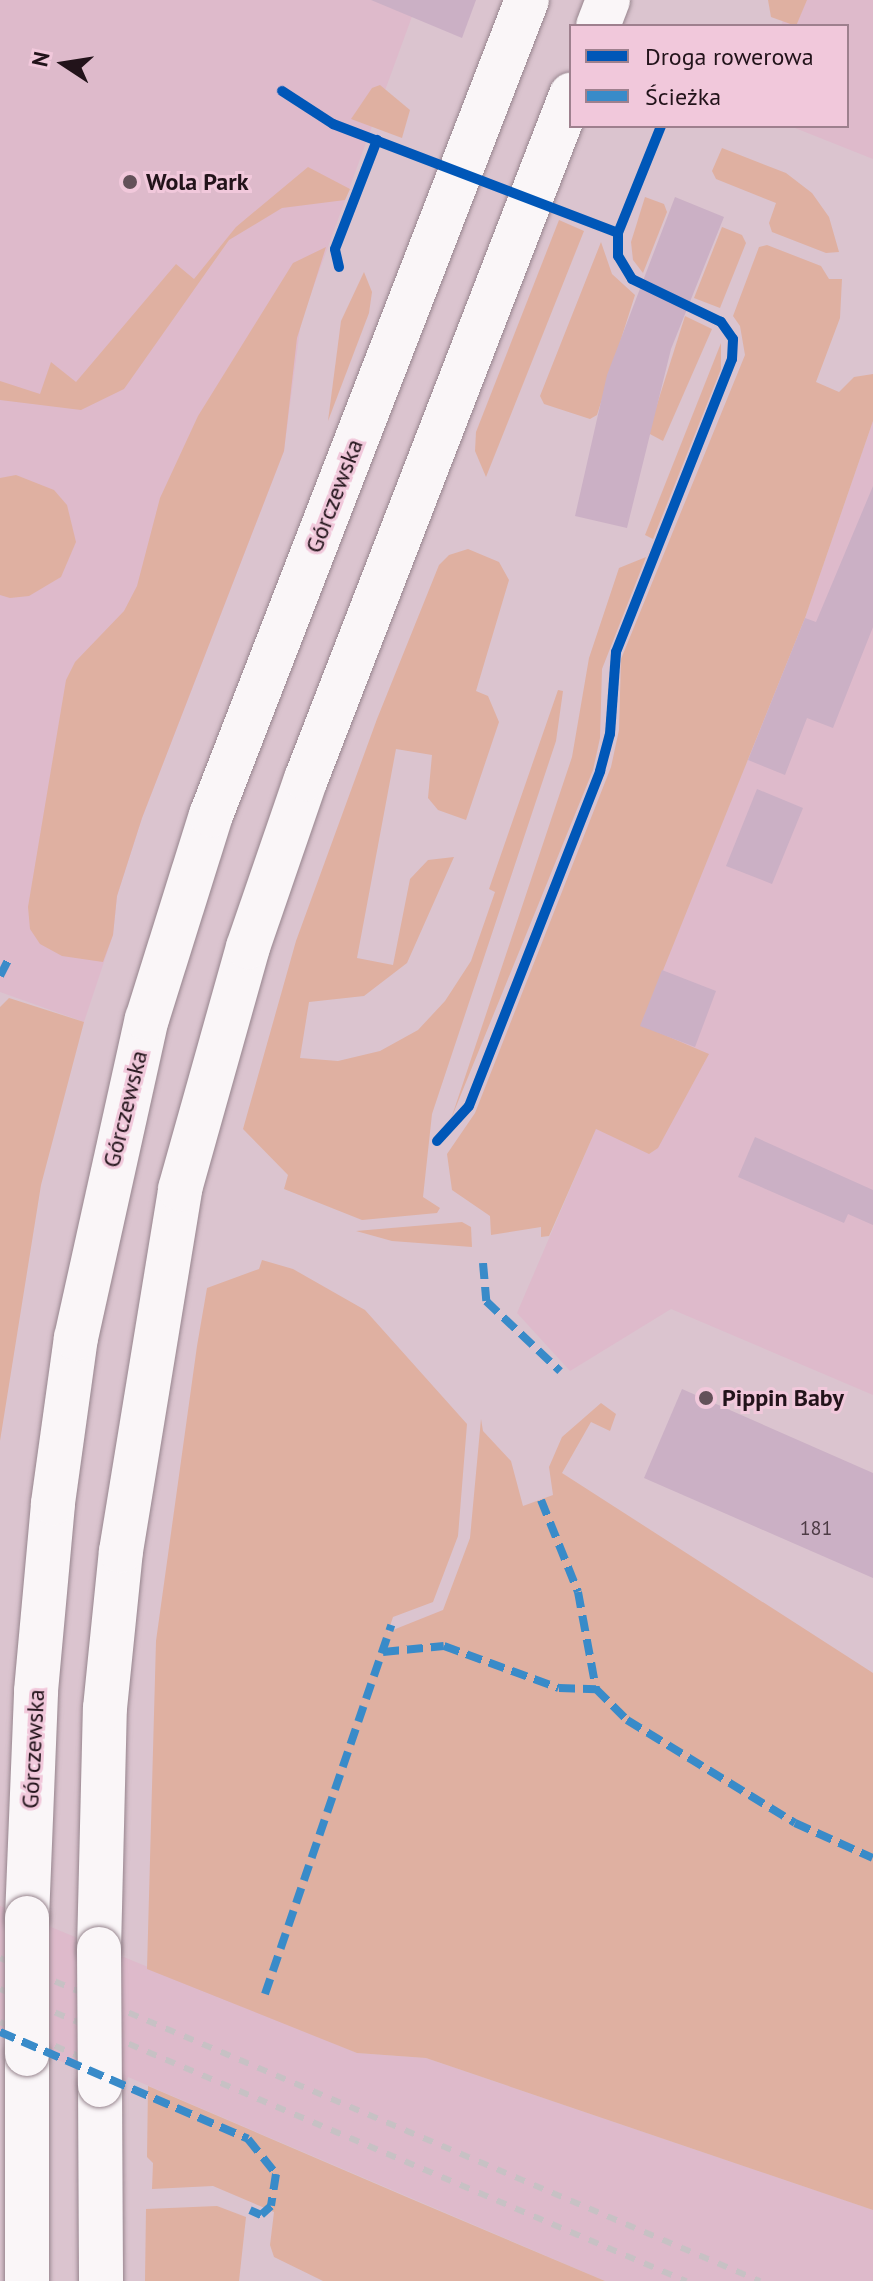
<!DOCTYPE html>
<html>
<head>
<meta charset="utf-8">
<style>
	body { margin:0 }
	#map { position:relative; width:873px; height:2281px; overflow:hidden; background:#dbc4cf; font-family:"PT Sans",sans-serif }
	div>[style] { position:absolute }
	.built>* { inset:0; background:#debacb }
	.green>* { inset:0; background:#dfb0a1 }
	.building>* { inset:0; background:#cbb0c5 }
	.roads { filter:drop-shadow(0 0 2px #97858e) drop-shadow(0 0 2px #97858e) }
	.secondary>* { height:44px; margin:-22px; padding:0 22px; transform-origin:22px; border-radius:22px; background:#faf6f8 }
	.rail>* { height:6px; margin-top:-3px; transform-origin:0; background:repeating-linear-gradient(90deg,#c7c1c4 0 10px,transparent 0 20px) }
	.bridges { filter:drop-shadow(0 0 2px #97858e) drop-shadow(0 0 2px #97858e) }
	.secondary-bridge>* { height:44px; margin:-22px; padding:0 22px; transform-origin:22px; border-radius:22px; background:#faf6f8 }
	.quiet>* { height:8px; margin-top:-4px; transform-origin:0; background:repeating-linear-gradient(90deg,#398bc9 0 16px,transparent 0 24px) }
	.cycleway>* { height:10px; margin:-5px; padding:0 5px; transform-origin:5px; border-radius:5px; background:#0057b8 }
	.dots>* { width:22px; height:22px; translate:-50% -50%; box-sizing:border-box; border:4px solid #f1c8db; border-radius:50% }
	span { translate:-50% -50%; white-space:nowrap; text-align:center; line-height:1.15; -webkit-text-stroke:6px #f1c8db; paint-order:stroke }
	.number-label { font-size:20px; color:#4e3c46 }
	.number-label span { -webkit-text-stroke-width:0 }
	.poi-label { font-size:24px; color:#22131a; font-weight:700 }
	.left { translate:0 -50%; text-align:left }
	.street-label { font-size:24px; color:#22131a }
	.legend { position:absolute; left:569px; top:24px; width:280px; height:104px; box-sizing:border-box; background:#f1c8db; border:2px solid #9e808e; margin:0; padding:10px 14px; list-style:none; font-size:24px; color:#22131a }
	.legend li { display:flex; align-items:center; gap:16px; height:40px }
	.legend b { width:40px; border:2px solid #9e808e }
	.north { position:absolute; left:24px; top:24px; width:80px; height:80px; -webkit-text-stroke:6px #f1c8db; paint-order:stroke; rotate:282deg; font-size:22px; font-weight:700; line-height:32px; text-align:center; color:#22131a }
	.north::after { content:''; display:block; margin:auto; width:28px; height:36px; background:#22131a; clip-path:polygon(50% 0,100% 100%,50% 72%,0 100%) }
</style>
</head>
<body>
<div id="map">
	<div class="built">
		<i style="clip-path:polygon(0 0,418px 0,301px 321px,284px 451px,142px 818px,117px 896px,113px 935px,84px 1022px,0 992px)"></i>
		<i style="clip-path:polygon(791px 0,873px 0,873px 159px,790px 126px,847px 126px,847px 26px,781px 26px)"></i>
		<i style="clip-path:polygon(873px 421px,873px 1395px,671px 1309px,570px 1371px,517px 1313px,640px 1026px,805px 618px)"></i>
		<i style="clip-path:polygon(0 1906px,357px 2053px,426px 2058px,873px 2210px,873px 2281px,605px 2281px,128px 2077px,123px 2087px,0 2036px)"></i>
	</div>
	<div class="green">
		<i style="clip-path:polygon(768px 0,807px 0,796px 26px,771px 17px)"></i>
		<i style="clip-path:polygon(380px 85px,410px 110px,402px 138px,351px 119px,372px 88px)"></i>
		<i style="clip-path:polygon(722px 148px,786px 173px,812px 193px,829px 217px,839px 252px,826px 253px,772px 232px,769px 223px,776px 203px,716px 179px,712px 171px)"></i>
		<i style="clip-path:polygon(308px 167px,350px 189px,345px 200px,282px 208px,229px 240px,124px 389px,81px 410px,0 400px,0 381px,40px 394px,51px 362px,76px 382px,176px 264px,194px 279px,236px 227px)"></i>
		<i style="clip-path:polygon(645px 197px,664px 204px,667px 212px,643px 273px,633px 260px,631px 242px)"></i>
		<i style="clip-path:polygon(559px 220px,584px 231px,486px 477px,475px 451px,476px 432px)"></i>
		<i style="clip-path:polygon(722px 227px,742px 235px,746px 243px,720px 308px,694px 298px)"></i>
		<i style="clip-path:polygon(601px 242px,612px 274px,635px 295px,597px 415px,590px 419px,544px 404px,540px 396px)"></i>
		<i style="clip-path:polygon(767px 245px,821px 266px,829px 279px,842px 279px,840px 318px,816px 382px,839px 392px,854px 377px,873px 374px,873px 421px,805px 618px,641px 1025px,709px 1054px,658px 1148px,649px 1154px,596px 1129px,549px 1236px,541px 1237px,541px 1227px,491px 1235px,490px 1216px,452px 1190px,447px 1154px,475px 1113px,611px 767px,619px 730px,621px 659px,745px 355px,740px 326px,733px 316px,759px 247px)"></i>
		<i style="clip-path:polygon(326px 247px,297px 338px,284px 451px,142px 818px,117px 896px,113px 935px,103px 962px,62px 956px,40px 944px,30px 929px,28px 907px,66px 680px,75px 662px,124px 611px,137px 586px,160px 498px,198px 416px,293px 263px)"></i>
		<i style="clip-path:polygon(364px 272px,372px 292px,369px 313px,328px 421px,341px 321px)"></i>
		<i style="clip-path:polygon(685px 316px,712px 329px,663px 441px,648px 433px)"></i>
		<i style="clip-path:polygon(721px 343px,721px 369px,653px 539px,645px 535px)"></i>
		<i style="clip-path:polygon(16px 475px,54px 490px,67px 505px,76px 542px,61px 577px,29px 596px,10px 598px,0 595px,0 478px)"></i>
		<i style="clip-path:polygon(468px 549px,499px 562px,509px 580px,476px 691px,488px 696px,499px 722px,466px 820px,438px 810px,428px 798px,432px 755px,396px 749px,357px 958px,393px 965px,410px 879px,428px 860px,454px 857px,407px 963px,364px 996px,309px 1002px,300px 1058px,338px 1061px,380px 1051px,418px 1030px,445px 1001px,471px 961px,495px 892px,489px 889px,558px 690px,563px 691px,556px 741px,432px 1114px,423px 1197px,440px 1208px,437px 1213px,362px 1220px,284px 1189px,288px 1175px,243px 1129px,296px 941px,377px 719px,439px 565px,449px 555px)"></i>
		<i style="clip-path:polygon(646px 557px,602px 669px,600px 738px,593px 770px,451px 1119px,572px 757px,589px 658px,619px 568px)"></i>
		<i style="clip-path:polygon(9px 998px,84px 1022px,41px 1185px,0 1441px,0 1007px)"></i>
		<i style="clip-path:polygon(462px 1222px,471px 1227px,472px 1247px,392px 1241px,356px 1231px)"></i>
		<i style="clip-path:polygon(262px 1260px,293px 1269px,365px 1310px,467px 1424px,458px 1536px,433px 1602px,393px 1617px,388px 1632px,443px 1610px,470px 1538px,481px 1419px,483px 1431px,511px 1461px,523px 1506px,553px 1495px,549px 1467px,562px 1437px,601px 1403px,616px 1414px,610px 1431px,591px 1422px,562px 1473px,873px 1673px,873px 2210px,426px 2058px,357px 2053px,147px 1969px,156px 1641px,197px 1346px,207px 1288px,259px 1269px)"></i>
		<i style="clip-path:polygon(148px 2086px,409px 2198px,605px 2281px,323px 2281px,274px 2257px,270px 2245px,274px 2212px,213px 2186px,152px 2189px,153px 2163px,147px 2157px)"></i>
		<i style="clip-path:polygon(217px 2206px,246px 2217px,239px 2281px,145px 2281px,146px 2209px)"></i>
	</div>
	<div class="building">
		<i style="clip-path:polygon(371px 0,476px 0,462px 38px)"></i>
		<i style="clip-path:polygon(675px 197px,724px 217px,671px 349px,627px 528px,575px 516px,607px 375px)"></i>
		<i style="clip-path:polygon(873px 486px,873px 627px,833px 728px,807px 718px,785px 775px,748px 760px,805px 618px,816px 622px)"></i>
		<i style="clip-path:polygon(757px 789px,803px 808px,772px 884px,726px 866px)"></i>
		<i style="clip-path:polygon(662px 970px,716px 991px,695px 1047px,640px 1026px)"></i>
		<i style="clip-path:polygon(755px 1137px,873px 1190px,873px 1225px,848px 1214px,844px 1223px,738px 1177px)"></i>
		<i style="clip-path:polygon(682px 1389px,873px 1473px,873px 1578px,644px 1478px)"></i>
	</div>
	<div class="roads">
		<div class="secondary">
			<i style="left:598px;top:26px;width:28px;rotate:-69deg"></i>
			<i style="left:27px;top:1918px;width:227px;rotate:-87.7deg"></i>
			<i style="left:36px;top:1691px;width:189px;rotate:-84.8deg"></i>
			<i style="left:53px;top:1503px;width:167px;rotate:-82.1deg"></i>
			<i style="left:76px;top:1338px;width:327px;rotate:-77.5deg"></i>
			<i style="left:147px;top:1019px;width:214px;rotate:-72.6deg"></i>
			<i style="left:211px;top:815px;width:874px;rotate:-68.81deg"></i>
			<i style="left:99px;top:1949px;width:241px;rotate:-88.6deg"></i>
			<i style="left:105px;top:1708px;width:158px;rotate:-84.2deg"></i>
			<i style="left:121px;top:1551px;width:367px;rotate:-80.7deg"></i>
			<i style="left:180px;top:1189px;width:251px;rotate:-74.3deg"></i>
			<i style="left:248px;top:947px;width:178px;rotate:-71deg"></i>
			<i style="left:306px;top:779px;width:734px;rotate:-68.82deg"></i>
			<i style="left:100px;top:2085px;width:196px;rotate:89.7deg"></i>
			<i style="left:27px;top:2281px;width:227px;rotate:-90deg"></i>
		</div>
	</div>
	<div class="rail">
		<i style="left:0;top:1958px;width:826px;rotate:23.03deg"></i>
		<i style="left:0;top:1989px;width:746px;rotate:23.06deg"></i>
		<i style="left:0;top:2022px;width:118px;rotate:23.5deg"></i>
	</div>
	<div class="bridges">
		<div class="secondary-bridge">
			<i style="left:99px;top:1949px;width:136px;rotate:89.6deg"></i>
			<i style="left:27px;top:2054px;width:136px;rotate:-90deg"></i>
		</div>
	</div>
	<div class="quiet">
		<i style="left:0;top:976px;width:22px;rotate:-63deg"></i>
		<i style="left:483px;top:1263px;width:38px;rotate:85deg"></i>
		<i style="left:486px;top:1301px;width:102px;rotate:43.4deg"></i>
		<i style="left:541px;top:1500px;width:99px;rotate:68.1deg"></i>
		<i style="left:578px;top:1592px;width:99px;rotate:79.5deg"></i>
		<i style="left:596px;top:1689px;width:44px;rotate:45deg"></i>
		<i style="left:627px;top:1720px;width:197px;rotate:31.5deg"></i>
		<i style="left:795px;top:1823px;width:85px;rotate:24.2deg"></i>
		<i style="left:383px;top:1652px;width:61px;rotate:-5.6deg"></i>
		<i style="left:444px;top:1646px;width:122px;rotate:20.1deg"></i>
		<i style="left:559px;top:1688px;width:37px;rotate:2deg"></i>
		<i style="left:265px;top:1994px;width:390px;rotate:-71.1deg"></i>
		<i style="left:0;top:2032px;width:270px;rotate:23.3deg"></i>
		<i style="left:248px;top:2139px;width:45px;rotate:51.3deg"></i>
		<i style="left:276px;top:2174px;width:32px;rotate:99deg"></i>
		<i style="left:271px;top:2206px;width:13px;rotate:138deg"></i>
		<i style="left:261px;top:2215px;width:12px;rotate:-156deg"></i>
	</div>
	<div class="cycleway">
		<i style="left:282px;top:91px;width:61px;rotate:32.9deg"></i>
		<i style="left:333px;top:124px;width:305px;rotate:20.9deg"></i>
		<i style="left:339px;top:267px;width:18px;rotate:-103deg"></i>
		<i style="left:335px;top:249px;width:117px;rotate:-68.9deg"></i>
		<i style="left:437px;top:1141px;width:47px;rotate:-47.6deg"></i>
		<i style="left:469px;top:1106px;width:360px;rotate:-68.6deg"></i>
		<i style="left:600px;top:771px;width:38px;rotate:-75deg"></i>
		<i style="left:610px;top:734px;width:82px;rotate:-85.8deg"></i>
		<i style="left:616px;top:652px;width:315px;rotate:-68.4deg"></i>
		<i style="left:732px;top:359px;width:20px;rotate:-87deg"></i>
		<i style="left:733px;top:339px;width:21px;rotate:-125deg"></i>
		<i style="left:721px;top:322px;width:99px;rotate:-154.2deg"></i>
		<i style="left:632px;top:279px;width:27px;rotate:-121deg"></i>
		<i style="left:618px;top:256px;width:23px;rotate:-90deg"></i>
		<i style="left:618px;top:233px;width:115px;rotate:-68.1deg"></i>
	</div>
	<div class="dots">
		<i style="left:130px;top:182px;background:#635159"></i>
		<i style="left:706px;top:1398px;background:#635159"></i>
	</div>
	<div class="number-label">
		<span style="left:816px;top:1528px">181</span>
	</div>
	<div class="poi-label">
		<span class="left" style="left:146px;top:182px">Wola Park</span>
		<span class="left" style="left:722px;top:1398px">Pippin Baby</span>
	</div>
	<div class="street-label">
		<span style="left:334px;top:496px;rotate:-69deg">Górczewska</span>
		<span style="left:125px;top:1109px;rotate:-76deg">Górczewska</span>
		<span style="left:33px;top:1749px;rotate:-87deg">Górczewska</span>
	</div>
	<ul class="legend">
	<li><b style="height:10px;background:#0057b8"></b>Droga rowerowa</li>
	<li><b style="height:10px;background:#398bc9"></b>Ścieżka</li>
	</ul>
	<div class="north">N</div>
</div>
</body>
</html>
